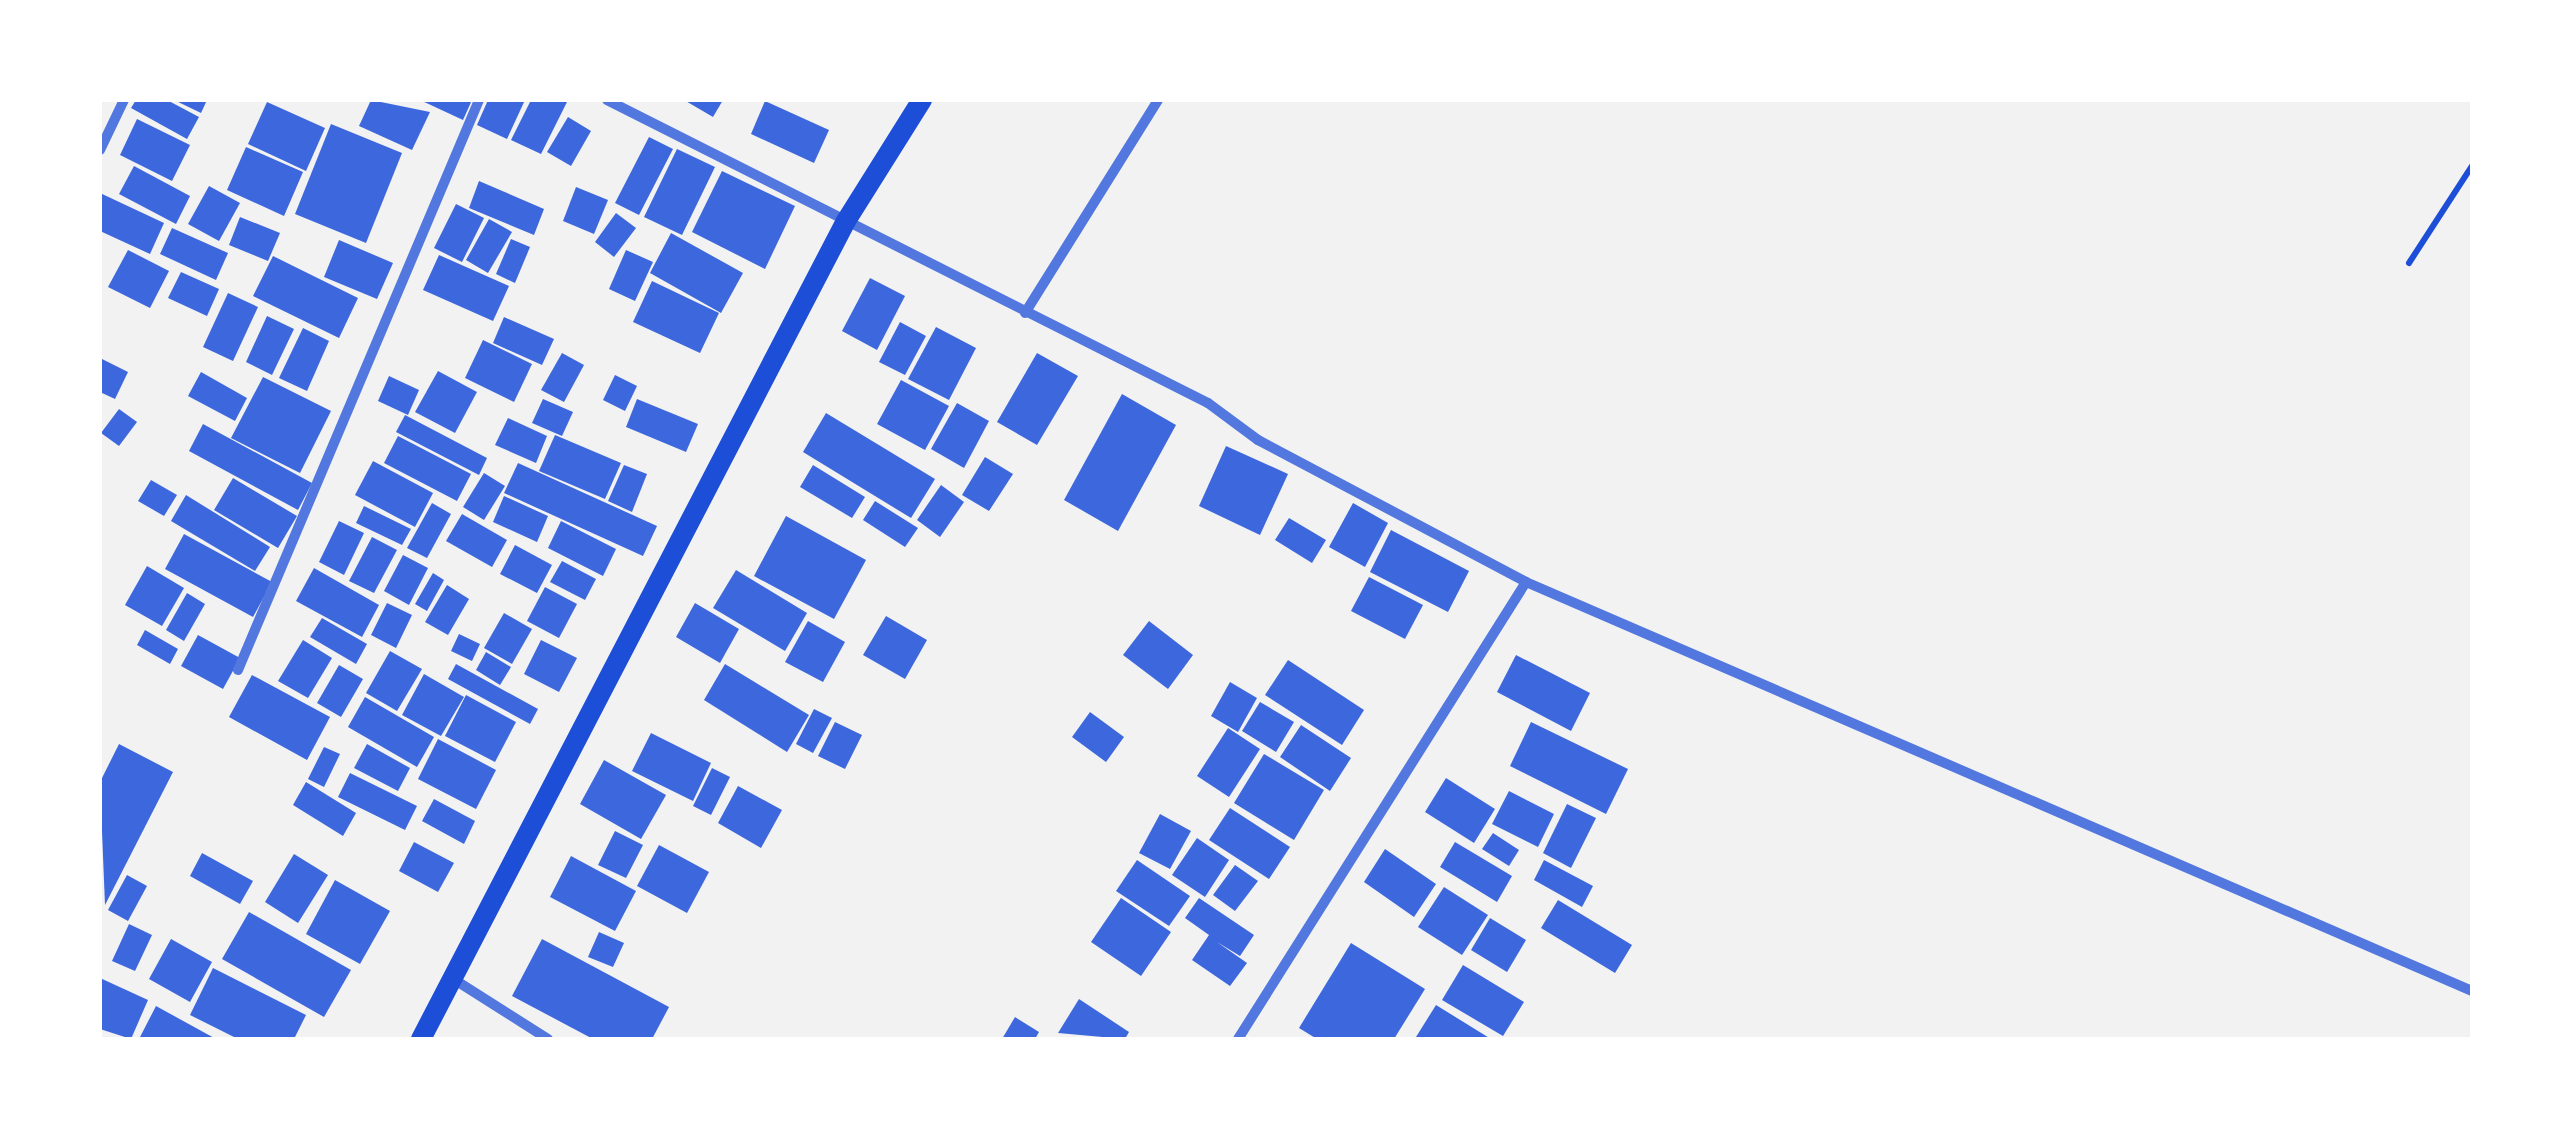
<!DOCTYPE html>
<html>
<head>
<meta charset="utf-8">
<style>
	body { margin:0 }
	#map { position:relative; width:2572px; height:1139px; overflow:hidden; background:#f2f2f2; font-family:Poppins,sans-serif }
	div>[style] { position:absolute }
	.building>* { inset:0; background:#3d67dc }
	.path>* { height:6px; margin:-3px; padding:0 3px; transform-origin:3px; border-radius:3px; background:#1d4ed8 }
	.minor>* { height:10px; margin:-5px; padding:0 5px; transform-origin:5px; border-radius:5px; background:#5277de }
	.secondary>* { height:20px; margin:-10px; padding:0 10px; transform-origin:10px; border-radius:10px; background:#1d4ed8 }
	span { translate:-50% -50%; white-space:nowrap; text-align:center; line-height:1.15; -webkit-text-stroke:10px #fff; paint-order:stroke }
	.frame { position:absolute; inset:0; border:102px solid #fff; pointer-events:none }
</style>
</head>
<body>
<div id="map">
	<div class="building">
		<i style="clip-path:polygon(136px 100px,167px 100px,199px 117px,187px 139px,131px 108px)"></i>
		<i style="clip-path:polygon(174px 100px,207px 100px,201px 113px)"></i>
		<i style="clip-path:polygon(371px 100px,430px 112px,412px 150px,359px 126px)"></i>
		<i style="clip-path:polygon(420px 100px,472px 100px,463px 120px)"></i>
		<i style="clip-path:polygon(488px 100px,525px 100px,507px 139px,477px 125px)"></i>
		<i style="clip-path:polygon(531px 100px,568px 100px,541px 154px,511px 140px)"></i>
		<i style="clip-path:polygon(684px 100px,723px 100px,713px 117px)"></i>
		<i style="clip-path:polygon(765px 101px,829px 130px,814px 163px,751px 134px)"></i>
		<i style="clip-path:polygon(267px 102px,325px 128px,306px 171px,248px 144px)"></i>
		<i style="clip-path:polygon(568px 117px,591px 131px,571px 166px,547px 152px)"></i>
		<i style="clip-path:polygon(137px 119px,190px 145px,172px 181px,120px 155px)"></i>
		<i style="clip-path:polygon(331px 124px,402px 153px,366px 243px,295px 214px)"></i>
		<i style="clip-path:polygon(649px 137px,673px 149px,639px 215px,615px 203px)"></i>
		<i style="clip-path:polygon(246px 147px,303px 172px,284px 216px,227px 190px)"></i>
		<i style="clip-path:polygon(677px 149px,715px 167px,682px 235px,644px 217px)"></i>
		<i style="clip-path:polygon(134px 166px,190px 196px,176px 224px,119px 194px)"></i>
		<i style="clip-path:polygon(722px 171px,795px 206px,765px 269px,692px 232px)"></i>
		<i style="clip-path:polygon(479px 181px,544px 209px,534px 235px,469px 208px)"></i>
		<i style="clip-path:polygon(209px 186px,240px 203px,219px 241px,188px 224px)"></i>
		<i style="clip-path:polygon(576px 187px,608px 200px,594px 234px,563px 221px)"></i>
		<i style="clip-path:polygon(100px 193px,164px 223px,150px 254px,100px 231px)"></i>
		<i style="clip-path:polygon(456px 204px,484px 218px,462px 262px,434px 248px)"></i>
		<i style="clip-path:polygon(616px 213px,636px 228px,614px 257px,595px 242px)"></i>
		<i style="clip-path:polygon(240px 217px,280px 233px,268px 261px,229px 245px)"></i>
		<i style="clip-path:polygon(489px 219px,512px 232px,488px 273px,466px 260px)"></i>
		<i style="clip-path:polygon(172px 228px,228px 253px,216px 280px,160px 254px)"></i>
		<i style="clip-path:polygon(671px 233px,743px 273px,721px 313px,650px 273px)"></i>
		<i style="clip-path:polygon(511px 239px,530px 247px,515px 283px,496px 274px)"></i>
		<i style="clip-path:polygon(339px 240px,393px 263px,377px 299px,324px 277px)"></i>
		<i style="clip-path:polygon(128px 250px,169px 271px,150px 308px,108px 287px)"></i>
		<i style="clip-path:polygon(626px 250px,653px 262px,635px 301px,609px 289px)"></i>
		<i style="clip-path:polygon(439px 255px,509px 286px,493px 321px,423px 290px)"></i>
		<i style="clip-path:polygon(273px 256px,358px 298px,339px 338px,253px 296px)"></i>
		<i style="clip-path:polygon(181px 272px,219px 289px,207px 316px,168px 298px)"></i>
		<i style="clip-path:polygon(870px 278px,905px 296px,877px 350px,842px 331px)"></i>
		<i style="clip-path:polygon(652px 281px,719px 313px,700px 353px,633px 322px)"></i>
		<i style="clip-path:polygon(228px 293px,258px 307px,233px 361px,203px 347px)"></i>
		<i style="clip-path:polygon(267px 316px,294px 329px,272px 375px,246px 362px)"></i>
		<i style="clip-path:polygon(504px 317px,554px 339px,542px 365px,493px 343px)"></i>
		<i style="clip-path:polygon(900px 322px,926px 336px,905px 375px,879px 362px)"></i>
		<i style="clip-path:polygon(936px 327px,976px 348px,949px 400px,908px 379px)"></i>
		<i style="clip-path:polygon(303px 328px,329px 341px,307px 391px,279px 378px)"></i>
		<i style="clip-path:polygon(483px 340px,532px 364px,514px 402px,465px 378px)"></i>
		<i style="clip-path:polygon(562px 353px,584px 365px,564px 402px,541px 390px)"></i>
		<i style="clip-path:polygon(1037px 353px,1078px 376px,1037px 445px,997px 422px)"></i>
		<i style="clip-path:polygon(100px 358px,128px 372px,115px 399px,100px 392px)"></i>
		<i style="clip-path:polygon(438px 371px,477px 392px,455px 433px,415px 412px)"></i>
		<i style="clip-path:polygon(201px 372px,247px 398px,235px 421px,188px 396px)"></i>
		<i style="clip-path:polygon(615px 375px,637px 386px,625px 411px,603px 400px)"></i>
		<i style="clip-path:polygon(389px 376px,419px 390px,408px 415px,378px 401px)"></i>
		<i style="clip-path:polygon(263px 377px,331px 411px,300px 473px,231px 438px)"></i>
		<i style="clip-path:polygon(901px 380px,949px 406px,925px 450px,877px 424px)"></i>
		<i style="clip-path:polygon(1122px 394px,1176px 425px,1118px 531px,1064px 500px)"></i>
		<i style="clip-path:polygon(543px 399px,573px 412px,562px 436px,532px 423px)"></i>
		<i style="clip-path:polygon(637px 399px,698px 424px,686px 452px,626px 427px)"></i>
		<i style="clip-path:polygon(957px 403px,989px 421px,964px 468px,931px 449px)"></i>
		<i style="clip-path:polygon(119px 409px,137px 422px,119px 446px,101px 433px)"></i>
		<i style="clip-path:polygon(826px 413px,935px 479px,911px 518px,803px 452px)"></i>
		<i style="clip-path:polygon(405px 415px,487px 458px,479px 475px,396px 432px)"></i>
		<i style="clip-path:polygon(508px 418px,547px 436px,536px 463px,495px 445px)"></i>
		<i style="clip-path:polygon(203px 424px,312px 483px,298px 510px,189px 451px)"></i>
		<i style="clip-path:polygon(555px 435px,621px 463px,605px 499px,539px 471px)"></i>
		<i style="clip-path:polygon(398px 436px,471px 474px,457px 501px,384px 463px)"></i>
		<i style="clip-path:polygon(1226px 446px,1288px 474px,1260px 535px,1199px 506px)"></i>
		<i style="clip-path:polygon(985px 457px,1013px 474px,989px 511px,962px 495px)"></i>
		<i style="clip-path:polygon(373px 461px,433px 493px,415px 527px,355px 495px)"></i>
		<i style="clip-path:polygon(518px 463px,657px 526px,643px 556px,504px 493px)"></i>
		<i style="clip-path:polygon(624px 465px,647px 474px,632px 512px,608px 501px)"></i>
		<i style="clip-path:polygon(813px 465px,865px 497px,852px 518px,800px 487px)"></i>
		<i style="clip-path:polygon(484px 473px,505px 486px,484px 520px,463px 507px)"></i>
		<i style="clip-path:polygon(233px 478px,297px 516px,278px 548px,214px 510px)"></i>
		<i style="clip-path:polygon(151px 480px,177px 495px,164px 516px,138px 501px)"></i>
		<i style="clip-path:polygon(941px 485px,964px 502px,940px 537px,917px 520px)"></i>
		<i style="clip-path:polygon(186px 495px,270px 547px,255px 571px,171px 521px)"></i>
		<i style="clip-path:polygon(504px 496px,548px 516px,537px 542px,493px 522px)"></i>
		<i style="clip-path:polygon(875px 501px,918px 528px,905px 547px,863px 520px)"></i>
		<i style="clip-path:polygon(432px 503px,451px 514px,427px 558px,407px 548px)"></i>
		<i style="clip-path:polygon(1353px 503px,1388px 523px,1365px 567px,1329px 547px)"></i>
		<i style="clip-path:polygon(364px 506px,411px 529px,402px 545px,356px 523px)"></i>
		<i style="clip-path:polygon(462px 514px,507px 540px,492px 567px,446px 541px)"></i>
		<i style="clip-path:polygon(786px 516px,866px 560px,834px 619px,754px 576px)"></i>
		<i style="clip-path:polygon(1289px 518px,1326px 540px,1312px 563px,1275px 540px)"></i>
		<i style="clip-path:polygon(339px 521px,364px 533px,344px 575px,319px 562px)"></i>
		<i style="clip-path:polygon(561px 521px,616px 549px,603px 576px,548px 548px)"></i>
		<i style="clip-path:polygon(1391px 530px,1469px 571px,1448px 612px,1370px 572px)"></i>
		<i style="clip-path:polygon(184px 534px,272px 582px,253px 617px,165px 569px)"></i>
		<i style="clip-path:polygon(372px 537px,397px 550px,374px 593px,349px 581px)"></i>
		<i style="clip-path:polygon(515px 545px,552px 565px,537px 593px,500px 574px)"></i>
		<i style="clip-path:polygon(403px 555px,428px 568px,409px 605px,384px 591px)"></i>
		<i style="clip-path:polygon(562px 561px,596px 579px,585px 600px,550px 582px)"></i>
		<i style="clip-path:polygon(147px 566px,184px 588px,162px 626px,125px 605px)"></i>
		<i style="clip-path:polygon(314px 568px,379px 605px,362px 637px,296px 601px)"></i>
		<i style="clip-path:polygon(736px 570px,807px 613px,785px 651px,713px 608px)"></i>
		<i style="clip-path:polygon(433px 573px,444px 580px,427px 611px,415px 604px)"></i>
		<i style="clip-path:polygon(1369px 577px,1423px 605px,1405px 639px,1351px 611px)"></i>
		<i style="clip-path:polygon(447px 585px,469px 599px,448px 635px,425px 622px)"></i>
		<i style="clip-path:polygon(545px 587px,577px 604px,559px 638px,527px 621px)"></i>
		<i style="clip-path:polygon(187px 593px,205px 604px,184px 641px,166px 630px)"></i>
		<i style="clip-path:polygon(387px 603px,412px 615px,396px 648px,371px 635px)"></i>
		<i style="clip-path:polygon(695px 603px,739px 629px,720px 663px,676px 637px)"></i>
		<i style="clip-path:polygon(504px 613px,532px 629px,512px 664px,484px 648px)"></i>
		<i style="clip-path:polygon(886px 616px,927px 640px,905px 679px,863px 655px)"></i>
		<i style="clip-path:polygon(322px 618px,367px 644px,356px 664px,310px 637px)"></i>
		<i style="clip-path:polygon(808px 621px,845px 642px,823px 682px,785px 662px)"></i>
		<i style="clip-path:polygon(1149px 621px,1193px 655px,1168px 689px,1123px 655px)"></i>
		<i style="clip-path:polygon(145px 630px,178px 649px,170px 664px,137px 645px)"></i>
		<i style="clip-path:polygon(459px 634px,480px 644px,472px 661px,451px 651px)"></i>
		<i style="clip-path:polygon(198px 635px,240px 658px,223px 689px,181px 666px)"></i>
		<i style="clip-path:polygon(303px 640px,332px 658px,308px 698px,278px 681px)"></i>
		<i style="clip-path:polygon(541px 640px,577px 658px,559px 692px,524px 674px)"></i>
		<i style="clip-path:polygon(390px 651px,422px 669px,397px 711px,366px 693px)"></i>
		<i style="clip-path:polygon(486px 652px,511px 667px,500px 685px,476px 670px)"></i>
		<i style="clip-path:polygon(1516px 655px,1590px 693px,1571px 731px,1497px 692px)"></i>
		<i style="clip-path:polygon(1288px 660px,1364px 710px,1342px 745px,1265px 695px)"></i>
		<i style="clip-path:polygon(456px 664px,538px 709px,530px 724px,448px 679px)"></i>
		<i style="clip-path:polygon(725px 664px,809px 715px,787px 752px,704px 700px)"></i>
		<i style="clip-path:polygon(339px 665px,363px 679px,341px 717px,317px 703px)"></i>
		<i style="clip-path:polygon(424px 674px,464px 697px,441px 736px,402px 715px)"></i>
		<i style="clip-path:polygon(252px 675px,330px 717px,307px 760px,229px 717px)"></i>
		<i style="clip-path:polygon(1230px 682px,1257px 698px,1238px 732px,1211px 716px)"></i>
		<i style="clip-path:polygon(466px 695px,516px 722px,495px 762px,445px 736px)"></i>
		<i style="clip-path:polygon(365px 697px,434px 737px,417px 767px,348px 727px)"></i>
		<i style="clip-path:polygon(1260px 702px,1294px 722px,1276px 752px,1242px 731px)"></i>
		<i style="clip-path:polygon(814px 709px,832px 718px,813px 753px,796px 744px)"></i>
		<i style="clip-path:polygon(1090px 712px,1124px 737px,1106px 762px,1072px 737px)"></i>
		<i style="clip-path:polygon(835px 722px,862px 735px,845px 769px,818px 756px)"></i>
		<i style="clip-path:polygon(1531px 722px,1628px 769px,1606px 814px,1510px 766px)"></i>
		<i style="clip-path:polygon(1301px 725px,1351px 758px,1330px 791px,1280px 757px)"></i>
		<i style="clip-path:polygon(1228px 728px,1260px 749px,1229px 797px,1197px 776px)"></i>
		<i style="clip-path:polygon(651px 733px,711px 763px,693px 801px,632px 771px)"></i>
		<i style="clip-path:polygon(438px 739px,496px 770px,476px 809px,418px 779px)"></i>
		<i style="clip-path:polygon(119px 744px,173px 772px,105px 905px,100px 782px)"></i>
		<i style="clip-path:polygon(367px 744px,410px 768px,398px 791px,354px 768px)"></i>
		<i style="clip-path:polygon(324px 747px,340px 754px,324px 787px,308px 779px)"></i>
		<i style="clip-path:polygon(1264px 754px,1324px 790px,1294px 840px,1234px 803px)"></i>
		<i style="clip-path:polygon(604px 760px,666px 795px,641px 839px,580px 804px)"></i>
		<i style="clip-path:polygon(712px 768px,730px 777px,711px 815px,693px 806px)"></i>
		<i style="clip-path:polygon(350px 773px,417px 806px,405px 830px,338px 797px)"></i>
		<i style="clip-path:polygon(1446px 778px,1495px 809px,1474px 843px,1425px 812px)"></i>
		<i style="clip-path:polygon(306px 782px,356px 813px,343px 836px,293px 805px)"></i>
		<i style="clip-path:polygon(738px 786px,782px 810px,761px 848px,718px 823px)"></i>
		<i style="clip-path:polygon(1509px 791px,1554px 814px,1538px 847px,1492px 824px)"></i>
		<i style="clip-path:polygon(434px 799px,475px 821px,464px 844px,422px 821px)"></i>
		<i style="clip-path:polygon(1567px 804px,1596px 818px,1571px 868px,1543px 853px)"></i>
		<i style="clip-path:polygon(1230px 808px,1290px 847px,1269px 879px,1209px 840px)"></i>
		<i style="clip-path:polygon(1160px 814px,1191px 831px,1170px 869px,1139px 853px)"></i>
		<i style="clip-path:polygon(615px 831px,643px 845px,626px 878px,598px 865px)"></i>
		<i style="clip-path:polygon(1493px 833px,1519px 850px,1509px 866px,1482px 849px)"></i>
		<i style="clip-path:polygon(1197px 838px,1229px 860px,1205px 897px,1172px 875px)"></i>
		<i style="clip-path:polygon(414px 842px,454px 863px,438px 892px,399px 871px)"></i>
		<i style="clip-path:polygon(1455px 842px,1512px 876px,1497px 902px,1440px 867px)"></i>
		<i style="clip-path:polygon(659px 845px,709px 872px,687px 913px,637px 886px)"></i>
		<i style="clip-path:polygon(1385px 849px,1436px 884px,1414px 917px,1364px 882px)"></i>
		<i style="clip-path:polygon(202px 853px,253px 881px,240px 904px,190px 876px)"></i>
		<i style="clip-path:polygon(294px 854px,328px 875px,298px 923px,265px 902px)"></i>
		<i style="clip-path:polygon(571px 856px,636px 891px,615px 931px,550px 897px)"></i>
		<i style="clip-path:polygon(1137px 860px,1190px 896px,1169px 926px,1116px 891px)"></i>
		<i style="clip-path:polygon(1544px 860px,1593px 886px,1582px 907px,1534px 880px)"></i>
		<i style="clip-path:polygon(1235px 865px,1258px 881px,1235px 911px,1213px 895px)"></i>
		<i style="clip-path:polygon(127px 875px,147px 886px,128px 921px,108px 910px)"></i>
		<i style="clip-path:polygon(335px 880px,390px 911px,360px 964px,306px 934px)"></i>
		<i style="clip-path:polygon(1444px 887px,1488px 915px,1462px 955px,1418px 927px)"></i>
		<i style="clip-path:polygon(1121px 898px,1171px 932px,1141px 976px,1091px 942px)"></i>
		<i style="clip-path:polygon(1199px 898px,1254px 935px,1240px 956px,1217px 942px,1247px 963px,1230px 986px,1192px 960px,1209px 935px,1185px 918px)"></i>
		<i style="clip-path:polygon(1558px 900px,1632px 945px,1615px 973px,1541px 928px)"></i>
		<i style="clip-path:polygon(249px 912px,351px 970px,324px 1017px,222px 959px)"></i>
		<i style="clip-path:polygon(1490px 918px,1526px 940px,1507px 972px,1471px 950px)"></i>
		<i style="clip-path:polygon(129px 924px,152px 935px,135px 971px,112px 961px)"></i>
		<i style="clip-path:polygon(599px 932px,624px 943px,613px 967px,588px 957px)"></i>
		<i style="clip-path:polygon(171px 939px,212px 962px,190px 1002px,149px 979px)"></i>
		<i style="clip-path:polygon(542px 939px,669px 1007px,652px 1039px,593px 1039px,512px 996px)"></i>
		<i style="clip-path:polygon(1351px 943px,1425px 989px,1394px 1039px,1317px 1039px,1299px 1028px)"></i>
		<i style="clip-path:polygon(1463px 965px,1524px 1002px,1503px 1036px,1442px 1000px)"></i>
		<i style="clip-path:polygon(213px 968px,306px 1015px,294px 1039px,238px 1039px,190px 1015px)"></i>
		<i style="clip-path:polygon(100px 978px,148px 1000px,131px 1039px,100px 1029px)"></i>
		<i style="clip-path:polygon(1079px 999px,1129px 1032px,1125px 1039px,1058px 1033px)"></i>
		<i style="clip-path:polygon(1436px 1005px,1491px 1039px,1416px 1037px)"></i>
		<i style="clip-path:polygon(156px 1006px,216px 1039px,139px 1039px)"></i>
		<i style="clip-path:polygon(1015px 1017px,1039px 1032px,1035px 1039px,1002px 1039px)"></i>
	</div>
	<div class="path">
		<i style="left:2409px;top:263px;width:116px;rotate:-57deg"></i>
	</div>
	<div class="minor">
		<i style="left:607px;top:100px;width:673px;rotate:26.76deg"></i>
		<i style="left:1208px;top:403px;width:62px;rotate:36.5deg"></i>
		<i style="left:1258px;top:440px;width:303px;rotate:27.9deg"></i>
		<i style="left:1526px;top:582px;width:1031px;rotate:23.38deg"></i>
		<i style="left:100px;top:150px;width:55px;rotate:-64.4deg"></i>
		<i style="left:1025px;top:313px;width:251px;rotate:-58deg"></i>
		<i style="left:238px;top:670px;width:619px;rotate:-67.08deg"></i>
		<i style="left:455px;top:980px;width:110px;rotate:32.4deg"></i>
		<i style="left:1238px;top:1039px;width:540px;rotate:-57.78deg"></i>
	</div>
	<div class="secondary">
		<i style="left:421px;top:1039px;width:922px;rotate:-62.55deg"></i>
		<i style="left:846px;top:221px;width:143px;rotate:-57.9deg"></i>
	</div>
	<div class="frame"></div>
</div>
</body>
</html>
